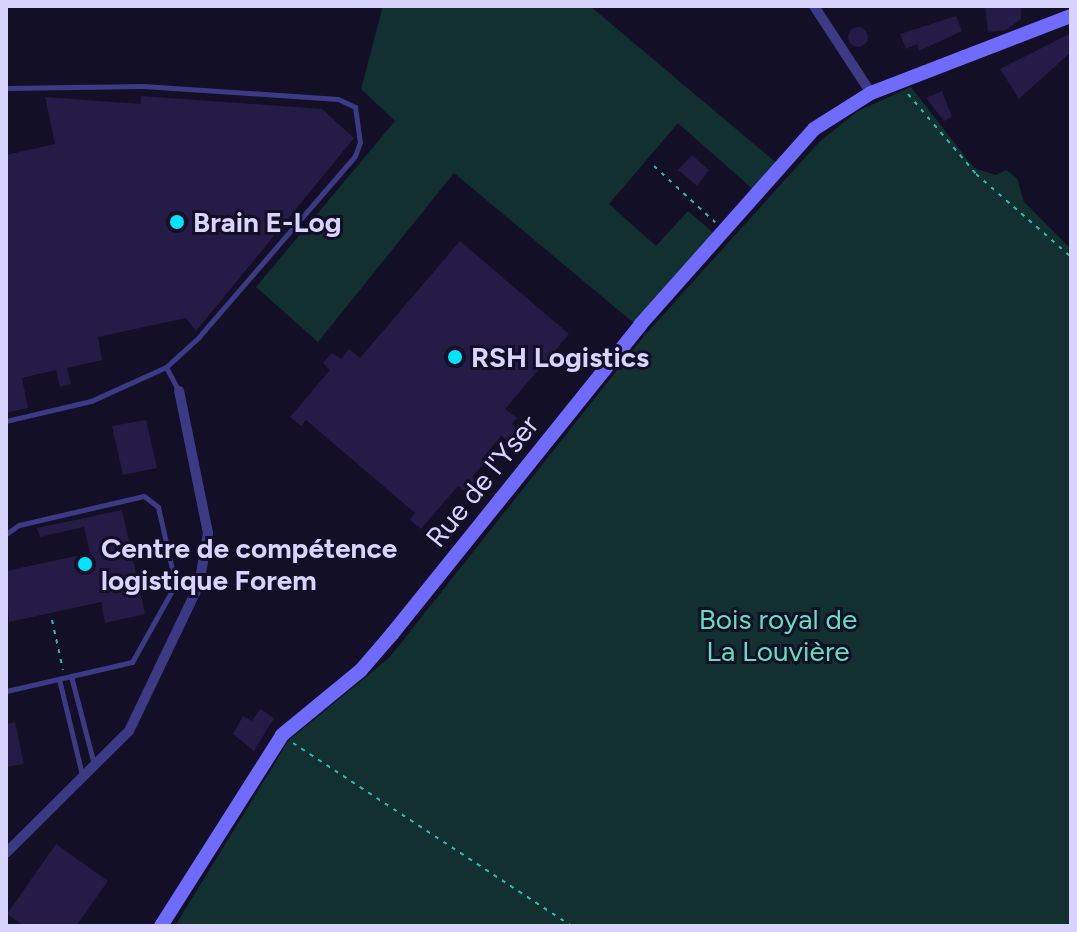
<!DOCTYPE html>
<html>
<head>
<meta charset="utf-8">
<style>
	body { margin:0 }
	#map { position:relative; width:1077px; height:932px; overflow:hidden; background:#130f26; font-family:Figtree,sans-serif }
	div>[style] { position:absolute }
	.green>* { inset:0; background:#12302f }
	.building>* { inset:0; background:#241b47 }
	.round { border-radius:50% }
	.path>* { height:2px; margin-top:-1px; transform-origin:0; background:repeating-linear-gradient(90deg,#2fb8b0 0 4px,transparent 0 10px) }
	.lane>* { height:5px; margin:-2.5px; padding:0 2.5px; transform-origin:2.5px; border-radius:2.5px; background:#3d3a85 }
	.street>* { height:10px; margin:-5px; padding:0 5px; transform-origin:5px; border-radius:5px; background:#3d3a85 }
	.secondary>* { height:14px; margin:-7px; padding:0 7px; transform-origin:7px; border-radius:7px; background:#6f6bff }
	.dots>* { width:22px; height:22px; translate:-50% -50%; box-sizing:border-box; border:4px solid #130f26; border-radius:50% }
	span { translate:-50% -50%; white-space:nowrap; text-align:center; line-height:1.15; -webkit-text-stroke:6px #130f26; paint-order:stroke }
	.poi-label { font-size:28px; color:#d9d4ff; font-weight:700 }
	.left { translate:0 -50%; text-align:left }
	.street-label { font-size:28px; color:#d9d4ff }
	.park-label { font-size:28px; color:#5fe0c0 }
	.frame { position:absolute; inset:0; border:8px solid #d9d4ff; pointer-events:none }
</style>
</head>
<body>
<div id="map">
	<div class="green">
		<i style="clip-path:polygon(383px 6px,590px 6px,780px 166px,756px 192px,678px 123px,609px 204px,656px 246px,688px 211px,716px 235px,635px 324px,454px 173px,318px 342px,256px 287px,395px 121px,361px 89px)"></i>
		<i style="clip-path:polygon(911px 87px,974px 168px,996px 175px,1006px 170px,1017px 178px,1024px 202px,1071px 249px,1071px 926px,175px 926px,289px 740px,389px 658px,645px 335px,819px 142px,858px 111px)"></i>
	</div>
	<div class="building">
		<i style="clip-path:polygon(985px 6px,1021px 6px,1021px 19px,1006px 30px,988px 32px)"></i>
		<i style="clip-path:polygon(956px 16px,962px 31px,919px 51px,917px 44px,906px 49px,900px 34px)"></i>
		<i class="round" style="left:848px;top:27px;width:20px;height:20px"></i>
		<i style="clip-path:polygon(1071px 33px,1071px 52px,1019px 99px,1000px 69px)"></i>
		<i style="clip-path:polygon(942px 91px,952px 117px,944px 121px,926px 98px)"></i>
		<i style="clip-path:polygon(141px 96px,322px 109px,354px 138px,196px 331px,186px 318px,98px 337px,102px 360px,67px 368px,71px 384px,60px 387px,56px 370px,22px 378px,28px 408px,6px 413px,6px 155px,55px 144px,45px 97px,141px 104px)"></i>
		<i style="clip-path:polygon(692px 155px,709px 170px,697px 186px,678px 170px)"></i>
		<i style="clip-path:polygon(460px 241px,569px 334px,505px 409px,517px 418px,512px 424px,520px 431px,510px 443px,501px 436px,482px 459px,486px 462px,472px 477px,486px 489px,476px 501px,458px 486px,421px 529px,410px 520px,415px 513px,306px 420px,301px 426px,290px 417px,330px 370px,323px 363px,332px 353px,341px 359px,349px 349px,360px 358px)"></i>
		<i style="clip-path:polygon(146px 420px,157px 468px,123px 475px,112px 426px)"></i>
		<i style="clip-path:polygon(122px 510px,145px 614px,105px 623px,101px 602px,9px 622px,6px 571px,90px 553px,84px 527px,40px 537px,37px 528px)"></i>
		<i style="clip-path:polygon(260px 709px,274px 718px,254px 751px,233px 734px,243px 716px,252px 721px)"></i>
		<i style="clip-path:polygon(15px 722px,24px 764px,6px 767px,6px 724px)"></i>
		<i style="clip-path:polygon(56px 844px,108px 881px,76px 926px,24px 926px,7px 914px)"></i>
	</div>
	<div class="path">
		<i style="left:908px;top:94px;width:105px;rotate:49.6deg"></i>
		<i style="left:976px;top:174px;width:126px;rotate:41.1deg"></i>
		<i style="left:654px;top:166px;width:83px;rotate:42.6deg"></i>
		<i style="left:52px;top:620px;width:51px;rotate:77.6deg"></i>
		<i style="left:293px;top:743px;width:334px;rotate:33.3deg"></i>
	</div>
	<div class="lane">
		<i style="left:6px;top:88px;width:137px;rotate:-0.8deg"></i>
		<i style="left:143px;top:86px;width:195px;rotate:3.8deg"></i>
		<i style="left:338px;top:99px;width:19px;rotate:25deg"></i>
		<i style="left:355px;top:107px;width:35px;rotate:82deg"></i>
		<i style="left:360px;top:142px;width:15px;rotate:110deg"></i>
		<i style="left:355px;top:156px;width:239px;rotate:130.8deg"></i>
		<i style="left:199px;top:337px;width:45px;rotate:137.7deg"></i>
		<i style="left:166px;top:367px;width:82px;rotate:155.6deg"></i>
		<i style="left:91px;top:401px;width:87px;rotate:166.8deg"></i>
		<i style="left:166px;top:367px;width:27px;rotate:62deg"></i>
		<i style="left:6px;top:534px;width:16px;rotate:-35deg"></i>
		<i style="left:19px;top:525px;width:128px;rotate:-13.1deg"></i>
		<i style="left:144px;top:496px;width:18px;rotate:38deg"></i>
		<i style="left:158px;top:507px;width:73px;rotate:77.3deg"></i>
		<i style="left:174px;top:578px;width:9px;rotate:90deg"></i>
		<i style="left:174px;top:587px;width:86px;rotate:119.2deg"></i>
		<i style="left:132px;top:662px;width:129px;rotate:167deg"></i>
		<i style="left:71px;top:676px;width:91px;rotate:75.4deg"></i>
		<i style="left:59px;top:679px;width:99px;rotate:76.5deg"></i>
	</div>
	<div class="street">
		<i style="left:814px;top:6px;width:104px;rotate:56.8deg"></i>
		<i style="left:6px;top:853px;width:173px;rotate:-44.8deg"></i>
		<i style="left:129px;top:731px;width:162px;rotate:-64.4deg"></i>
		<i style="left:199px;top:585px;width:53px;rotate:-80.2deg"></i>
		<i style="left:208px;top:533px;width:145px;rotate:-101.5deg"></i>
	</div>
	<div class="secondary">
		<i style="left:161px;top:926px;width:226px;rotate:-57.6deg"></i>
		<i style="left:282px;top:735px;width:102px;rotate:-39.4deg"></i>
		<i style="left:361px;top:670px;width:48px;rotate:-49.3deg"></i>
		<i style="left:392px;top:634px;width:396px;rotate:-51.2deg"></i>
		<i style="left:640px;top:325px;width:262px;rotate:-48.4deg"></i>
		<i style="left:814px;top:129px;width:67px;rotate:-32.3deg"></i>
		<i style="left:871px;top:93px;width:214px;rotate:-21.1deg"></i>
	</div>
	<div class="dots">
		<i style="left:177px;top:222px;background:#00e5ff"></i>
		<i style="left:455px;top:357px;background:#00e5ff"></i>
		<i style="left:85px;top:564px;background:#00e5ff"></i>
	</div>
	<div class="poi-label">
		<span class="left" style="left:193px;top:222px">Brain E-Log</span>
		<span class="left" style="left:471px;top:357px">RSH Logistics</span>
		<span class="left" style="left:101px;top:564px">Centre de compétence<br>logistique Forem</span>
	</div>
	<div class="street-label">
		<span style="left:482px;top:481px;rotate:-51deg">Rue de l'Yser</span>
	</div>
	<div class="park-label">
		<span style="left:778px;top:635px">Bois royal de<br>La Louvière</span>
	</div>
	<div class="frame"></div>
</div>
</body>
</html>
